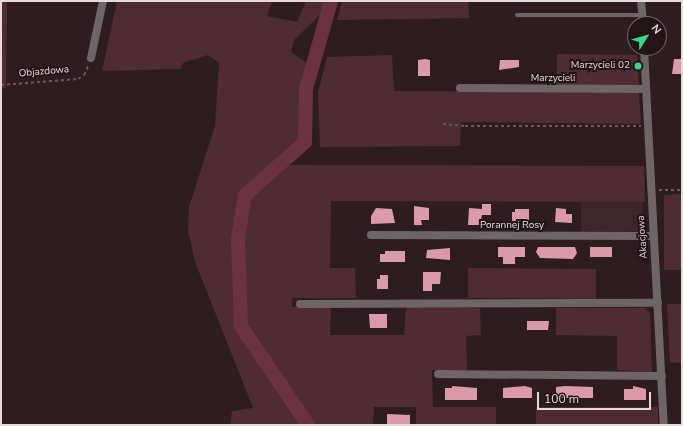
<!DOCTYPE html>
<html>
<head>
<meta charset="utf-8">
<style>
	body { margin:0 }
	#map { position:relative; width:683px; height:426px; overflow:hidden; background:#2d1d21; font-family:"Nunito Sans",sans-serif }
	div>[style] { position:absolute }
	.built>* { inset:0; background:#3c272c }
	.green>* { inset:0; background:#4f2b34 }
	.river>* { height:14px; margin:-7px; padding:0 7px; transform-origin:7px; border-radius:7px; background:#6b3342 }
	.building>* { inset:0; background:#db9aa9 }
	.path>* { height:1.5px; margin-top:-0.75px; transform-origin:0; background:repeating-linear-gradient(90deg,#68595d 0 3px,transparent 0 6px) }
	.service>* { height:4.5px; margin:-2.25px; padding:0 2.25px; transform-origin:2.25px; border-radius:2.25px; background:#6e6567 }
	.minor>* { height:8px; margin:-4px; padding:0 4px; transform-origin:4px; border-radius:4px; background:#6e6567 }
	.tertiary>* { height:8px; margin:-4px; padding:0 4px; transform-origin:4px; border-radius:4px; background:#6e6567 }
	.dots>* { width:11px; height:11px; translate:-50% -50%; box-sizing:border-box; border:2px solid #231417; border-radius:50% }
	span { translate:-50% -50%; white-space:nowrap; text-align:center; line-height:1.15; -webkit-text-stroke:4px #231417; paint-order:stroke }
	.poi-label { font-size:10px; color:#e5dadc }
	.right { translate:-100% -50%; text-align:right }
	.street-label { font-size:10px; color:#e5dadc }
	.frame { position:absolute; inset:0; border:2px solid #e5dadc; pointer-events:none }
	.north { position:absolute; left:627px; top:16px; width:40px; height:40px; box-sizing:border-box; background:#231417; border:1px solid #716366; border-radius:50%; rotate:53deg; font-size:11px; font-weight:700; line-height:16px; text-align:center; color:#e5dadc }
	.north::after { content:''; display:block; margin:auto; width:14px; height:18px; background:#36d880; clip-path:polygon(50% 0,100% 100%,50% 72%,0 100%) }
	.scale { position:absolute; left:537px; top:392px; width:114px; height:18px; box-sizing:border-box; border:2px solid #e5dadc; border-top:0; padding-left:5px; font-size:12px; line-height:14px; white-space:nowrap; color:#e5dadc; -webkit-text-stroke:3px #231417; paint-order:stroke }
</style>
</head>
<body>
<div id="map">
	<div class="built">
		<i style="clip-path:polygon(581px 201px,642px 201px,644px 231px,581px 232px)"></i>
	</div>
	<div class="green">
		<i style="clip-path:polygon(1px 1px,7px 1px,6px 88px,1px 89px)"></i>
		<i style="clip-path:polygon(117px 1px,272px 1px,267px 16px,297px 22px,306px 1px,329px 1px,323px 12px,294px 40px,291px 52px,307px 63px,299px 89px,301px 141px,312px 145px,290px 165px,644px 166px,645px 202px,331px 201px,330px 268px,355px 268px,356px 298px,292px 298px,292px 307px,331px 307px,330px 335px,404px 335px,406px 307px,480px 308px,481px 335px,466px 336px,467px 370px,432px 370px,433px 407px,496px 407px,496px 425px,416px 425px,416px 407px,374px 407px,373px 425px,230px 425px,232px 411px,253px 408px,195px 262px,188px 230px,189px 207px,215px 126px,219px 63px,208px 55px,183px 63px,181px 69px,102px 71px)"></i>
		<i style="clip-path:polygon(342px 1px,468px 1px,469px 18px,337px 20px)"></i>
		<i style="clip-path:polygon(557px 54px,637px 55px,639px 86px,557px 86px)"></i>
		<i style="clip-path:polygon(392px 55px,394px 91px,639px 92px,641px 124px,461px 122px,460px 146px,320px 147px,318px 92px,327px 57px)"></i>
		<i style="clip-path:polygon(682px 194px,682px 270px,664px 270px,664px 195px)"></i>
		<i style="clip-path:polygon(468px 268px,596px 269px,596px 299px,468px 298px)"></i>
		<i style="clip-path:polygon(667px 304px,682px 304px,682px 363px,670px 362px)"></i>
		<i style="clip-path:polygon(556px 308px,645px 308px,650px 313px,652px 372px,617px 370px,617px 336px,556px 335px)"></i>
		<i style="clip-path:polygon(536px 407px,658px 407px,658px 425px,536px 425px)"></i>
	</div>
	<div class="river">
		<i style="left:308px;top:425px;width:120px;rotate:-124.1deg"></i>
		<i style="left:241px;top:326px;width:88px;rotate:-92deg"></i>
		<i style="left:238px;top:238px;width:44px;rotate:-80.8deg"></i>
		<i style="left:245px;top:195px;width:80px;rotate:-41.5deg"></i>
		<i style="left:305px;top:142px;width:53px;rotate:-88.9deg"></i>
		<i style="left:306px;top:89px;width:91px;rotate:-74.1deg"></i>
	</div>
	<div class="building">
		<i style="clip-path:polygon(425px 59px,430px 60px,430px 76px,418px 76px,418px 60px)"></i>
		<i style="clip-path:polygon(674px 59px,682px 59px,682px 74px,672px 74px)"></i>
		<i style="clip-path:polygon(500px 60px,519px 60px,519px 67px,499px 70px)"></i>
		<i style="clip-path:polygon(482px 204px,491px 204px,491px 215px,482px 215px,480px 225px,468px 225px,469px 208px,482px 209px)"></i>
		<i style="clip-path:polygon(414px 206px,429px 208px,429px 220px,421px 220px,422px 225px,414px 225px)"></i>
		<i style="clip-path:polygon(376px 208px,392px 209px,395px 223px,371px 224px,371px 216px)"></i>
		<i style="clip-path:polygon(556px 208px,566px 209px,566px 214px,572px 214px,572px 223px,555px 222px)"></i>
		<i style="clip-path:polygon(515px 209px,529px 209px,529px 221px,512px 221px,512px 212px,515px 212px)"></i>
		<i style="clip-path:polygon(498px 247px,525px 247px,525px 257px,515px 257px,515px 264px,503px 264px,503px 257px,498px 257px)"></i>
		<i style="clip-path:polygon(538px 247px,575px 247px,577px 253px,573px 259px,540px 258px,536px 252px)"></i>
		<i style="clip-path:polygon(590px 247px,612px 247px,612px 257px,590px 257px)"></i>
		<i style="clip-path:polygon(450px 248px,450px 260px,426px 258px,427px 250px)"></i>
		<i style="clip-path:polygon(385px 251px,405px 251px,405px 262px,380px 262px,380px 254px,385px 254px)"></i>
		<i style="clip-path:polygon(423px 272px,441px 272px,440px 284px,432px 284px,432px 291px,423px 291px)"></i>
		<i style="clip-path:polygon(380px 275px,388px 275px,388px 289px,377px 289px,377px 279px,380px 279px)"></i>
		<i style="clip-path:polygon(369px 314px,387px 314px,387px 328px,370px 328px)"></i>
		<i style="clip-path:polygon(527px 321px,549px 321px,548px 330px,527px 330px)"></i>
		<i style="clip-path:polygon(452px 386px,477px 388px,477px 400px,445px 400px,445px 388px,452px 388px)"></i>
		<i style="clip-path:polygon(525px 386px,532px 388px,532px 398px,503px 398px,503px 388px)"></i>
		<i style="clip-path:polygon(565px 386px,593px 387px,593px 398px,556px 398px,556px 387px)"></i>
		<i style="clip-path:polygon(633px 386px,646px 389px,646px 400px,624px 400px,624px 389px,633px 389px)"></i>
		<i style="clip-path:polygon(387px 414px,410px 415px,410px 424px,387px 425px)"></i>
	</div>
	<div class="path">
		<i style="left:1px;top:85px;width:77px;rotate:-4.5deg"></i>
		<i style="left:78px;top:79px;width:7px;rotate:-34deg"></i>
		<i style="left:84px;top:75px;width:12px;rotate:-66deg"></i>
		<i style="left:443px;top:124px;width:22px;rotate:5deg"></i>
		<i style="left:465px;top:126px;width:176px"></i>
		<i style="left:659px;top:190px;width:23px"></i>
	</div>
	<div class="service">
		<i style="left:517px;top:15px;width:125px"></i>
	</div>
	<div class="minor">
		<i style="left:91px;top:58px;width:58px;rotate:-78.1deg"></i>
		<i style="left:460px;top:88px;width:186px;rotate:0.3deg"></i>
		<i style="left:371px;top:235px;width:282px;rotate:0.2deg"></i>
		<i style="left:300px;top:304px;width:358px;rotate:-0.2deg"></i>
		<i style="left:438px;top:374px;width:224px;rotate:0.5deg"></i>
	</div>
	<div class="tertiary">
		<i style="left:641px;top:1px;width:23px;rotate:85deg"></i>
		<i style="left:644px;top:48px;width:378px;rotate:87deg"></i>
	</div>
	<div class="dots">
		<i style="left:638px;top:66px;background:#36d880"></i>
	</div>
	<div class="poi-label">
		<span class="right" style="left:630px;top:66px">Marzycieli 02</span>
	</div>
	<div class="street-label">
		<span style="left:44px;top:72px;rotate:-5deg">Objazdowa</span>
		<span style="left:553px;top:79px">Marzycieli</span>
		<span style="left:512px;top:226px">Porannej Rosy</span>
		<span style="left:643px;top:237px;rotate:-94deg">Akacjowa</span>
	</div>
	<div class="frame"></div>
	<div class="north">N</div>
	<div class="scale">100 m</div>
</div>
</body>
</html>
